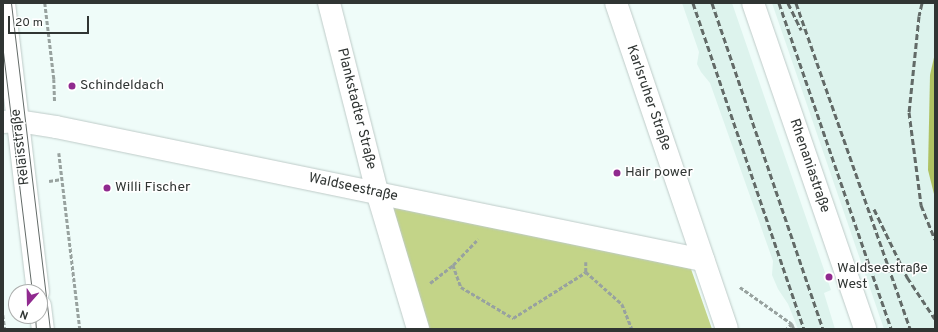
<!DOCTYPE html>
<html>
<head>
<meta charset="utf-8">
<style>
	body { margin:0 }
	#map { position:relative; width:938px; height:332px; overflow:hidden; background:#effcf9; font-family:Overpass,sans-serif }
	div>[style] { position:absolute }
	.built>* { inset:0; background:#ddf3ed }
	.green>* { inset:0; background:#c3d488 }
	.forest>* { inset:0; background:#afc262 }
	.path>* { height:2.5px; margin-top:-1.25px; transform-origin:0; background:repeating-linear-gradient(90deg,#98a29f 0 4px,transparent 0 6px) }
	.roads { filter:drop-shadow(0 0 1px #becbc8) drop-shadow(0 0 1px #becbc8) }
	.minor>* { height:22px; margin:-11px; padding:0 11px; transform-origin:11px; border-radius:11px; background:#fff }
	.tertiary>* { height:22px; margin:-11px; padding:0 11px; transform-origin:11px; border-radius:11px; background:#fff }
	.secondary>* { height:22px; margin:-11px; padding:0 11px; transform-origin:11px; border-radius:11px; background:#fff }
	.tram>* { height:1px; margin:-0.5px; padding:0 0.5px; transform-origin:0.5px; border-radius:0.5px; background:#626a67 }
	.rail>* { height:3px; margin-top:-1.5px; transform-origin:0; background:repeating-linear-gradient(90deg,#626a67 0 6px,transparent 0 9px) }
	.dots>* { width:11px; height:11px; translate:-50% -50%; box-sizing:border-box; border:2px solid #fff; border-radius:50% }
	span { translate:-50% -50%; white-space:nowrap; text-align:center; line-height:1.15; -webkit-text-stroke:3px #fff; paint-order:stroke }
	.poi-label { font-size:14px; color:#303533 }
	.left { translate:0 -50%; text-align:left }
	.street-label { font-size:14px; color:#303533 }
	.frame { position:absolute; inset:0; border:4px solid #303533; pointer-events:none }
	.north { position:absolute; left:8px; top:284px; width:40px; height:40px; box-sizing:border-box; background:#fff; border:1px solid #acaead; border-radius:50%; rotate:200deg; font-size:11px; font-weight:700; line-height:16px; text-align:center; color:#303533 }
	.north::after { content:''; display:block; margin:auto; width:14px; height:18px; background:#902a8f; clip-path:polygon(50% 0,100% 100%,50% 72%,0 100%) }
	.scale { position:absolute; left:8px; top:16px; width:81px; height:18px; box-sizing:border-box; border:2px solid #303533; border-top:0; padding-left:5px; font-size:12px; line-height:14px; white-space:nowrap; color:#303533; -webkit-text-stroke:3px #fff; paint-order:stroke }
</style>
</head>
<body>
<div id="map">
	<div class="built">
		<i style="clip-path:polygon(682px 3px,732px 3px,831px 290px,824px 293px,835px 329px,798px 329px,788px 304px,778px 289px,772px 275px,773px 261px,710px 83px,701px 72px,697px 64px,699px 52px)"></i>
		<i style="clip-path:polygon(772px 3px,935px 3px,935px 329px,884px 329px)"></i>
	</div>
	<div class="green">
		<i style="clip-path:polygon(377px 192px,691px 269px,712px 329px,420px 329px)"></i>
	</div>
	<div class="forest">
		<i style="clip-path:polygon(935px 53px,935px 198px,928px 170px,930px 75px)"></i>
	</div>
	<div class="path">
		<i style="left:45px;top:3px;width:77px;rotate:83.2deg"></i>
		<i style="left:54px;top:79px;width:23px;rotate:88deg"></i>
		<i style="left:59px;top:153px;width:177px;rotate:83.2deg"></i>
		<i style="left:49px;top:181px;width:13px;rotate:-9deg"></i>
		<i style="left:586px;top:262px;width:10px;rotate:90deg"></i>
		<i style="left:586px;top:272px;width:48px;rotate:41.6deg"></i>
		<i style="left:622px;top:304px;width:27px;rotate:68deg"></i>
		<i style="left:453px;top:265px;width:23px;rotate:70deg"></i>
		<i style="left:461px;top:287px;width:61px;rotate:30.8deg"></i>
		<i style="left:513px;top:318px;width:86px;rotate:-32.2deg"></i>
		<i style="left:430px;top:283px;width:29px;rotate:-38deg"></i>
		<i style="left:453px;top:265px;width:36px;rotate:-46deg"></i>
		<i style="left:740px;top:287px;width:64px;rotate:35.4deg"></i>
		<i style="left:792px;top:324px;width:7px;rotate:135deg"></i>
		<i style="left:3px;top:315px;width:14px;rotate:82deg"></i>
		<i style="left:792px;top:324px;width:5px;rotate:68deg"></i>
	</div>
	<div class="roads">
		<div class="minor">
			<i style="left:329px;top:3px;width:195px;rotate:75.7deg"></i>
			<i style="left:377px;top:192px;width:143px;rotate:73.3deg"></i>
			<i style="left:616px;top:3px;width:344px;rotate:71.2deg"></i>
			<i style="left:3px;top:122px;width:15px;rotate:-4deg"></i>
			<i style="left:18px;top:121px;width:38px;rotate:9deg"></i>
			<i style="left:56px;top:127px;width:661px;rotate:11.62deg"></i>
		</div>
		<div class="tertiary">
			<i style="left:753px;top:3px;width:345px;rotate:71deg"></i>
		</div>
		<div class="secondary">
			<i style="left:4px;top:3px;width:291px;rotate:83.3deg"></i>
			<i style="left:40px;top:306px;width:23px;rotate:83deg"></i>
		</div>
	</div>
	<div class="tram">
		<i style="left:11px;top:3px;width:328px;rotate:83.2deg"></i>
		<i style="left:3px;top:52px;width:242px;rotate:83.1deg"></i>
		<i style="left:35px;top:316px;width:13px;rotate:86deg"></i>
	</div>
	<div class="rail">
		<i style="left:693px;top:3px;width:344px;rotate:71.2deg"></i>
		<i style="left:712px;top:3px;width:344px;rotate:71.2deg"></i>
		<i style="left:779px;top:3px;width:345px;rotate:71deg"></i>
		<i style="left:788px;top:3px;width:30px;rotate:64deg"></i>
		<i style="left:796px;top:3px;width:345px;rotate:70.7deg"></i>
		<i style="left:922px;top:3px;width:13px;rotate:103deg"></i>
		<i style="left:919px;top:16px;width:97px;rotate:95.9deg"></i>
		<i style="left:909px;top:112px;width:94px;rotate:82.6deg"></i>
		<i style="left:921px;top:205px;width:37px;rotate:68deg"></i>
		<i style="left:874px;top:209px;width:76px;rotate:64.1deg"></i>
		<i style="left:907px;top:277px;width:50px;rotate:56.3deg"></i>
	</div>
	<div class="dots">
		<i style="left:72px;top:86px;background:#902a8f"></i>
		<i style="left:617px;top:173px;background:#902a8f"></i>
		<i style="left:107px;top:188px;background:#902a8f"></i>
		<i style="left:829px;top:277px;background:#902a8f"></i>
	</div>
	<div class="poi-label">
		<span class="left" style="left:80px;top:86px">Schindeldach</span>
		<span class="left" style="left:625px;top:173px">Hair power</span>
		<span class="left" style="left:115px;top:188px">Willi Fischer</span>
		<span class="left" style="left:837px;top:277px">Waldseestraße<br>West</span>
	</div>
	<div class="street-label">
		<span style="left:648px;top:98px;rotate:71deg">Karlsruher Straße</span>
		<span style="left:356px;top:109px;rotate:76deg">Plankstadter Straße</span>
		<span style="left:21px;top:147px;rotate:-97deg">Relaisstraße</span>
		<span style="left:809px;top:166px;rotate:71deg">Rhenaniastraße</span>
		<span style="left:353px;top:188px;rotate:12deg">Waldseestraße</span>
	</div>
	<div class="frame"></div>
	<div class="north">N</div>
	<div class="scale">20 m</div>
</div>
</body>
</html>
